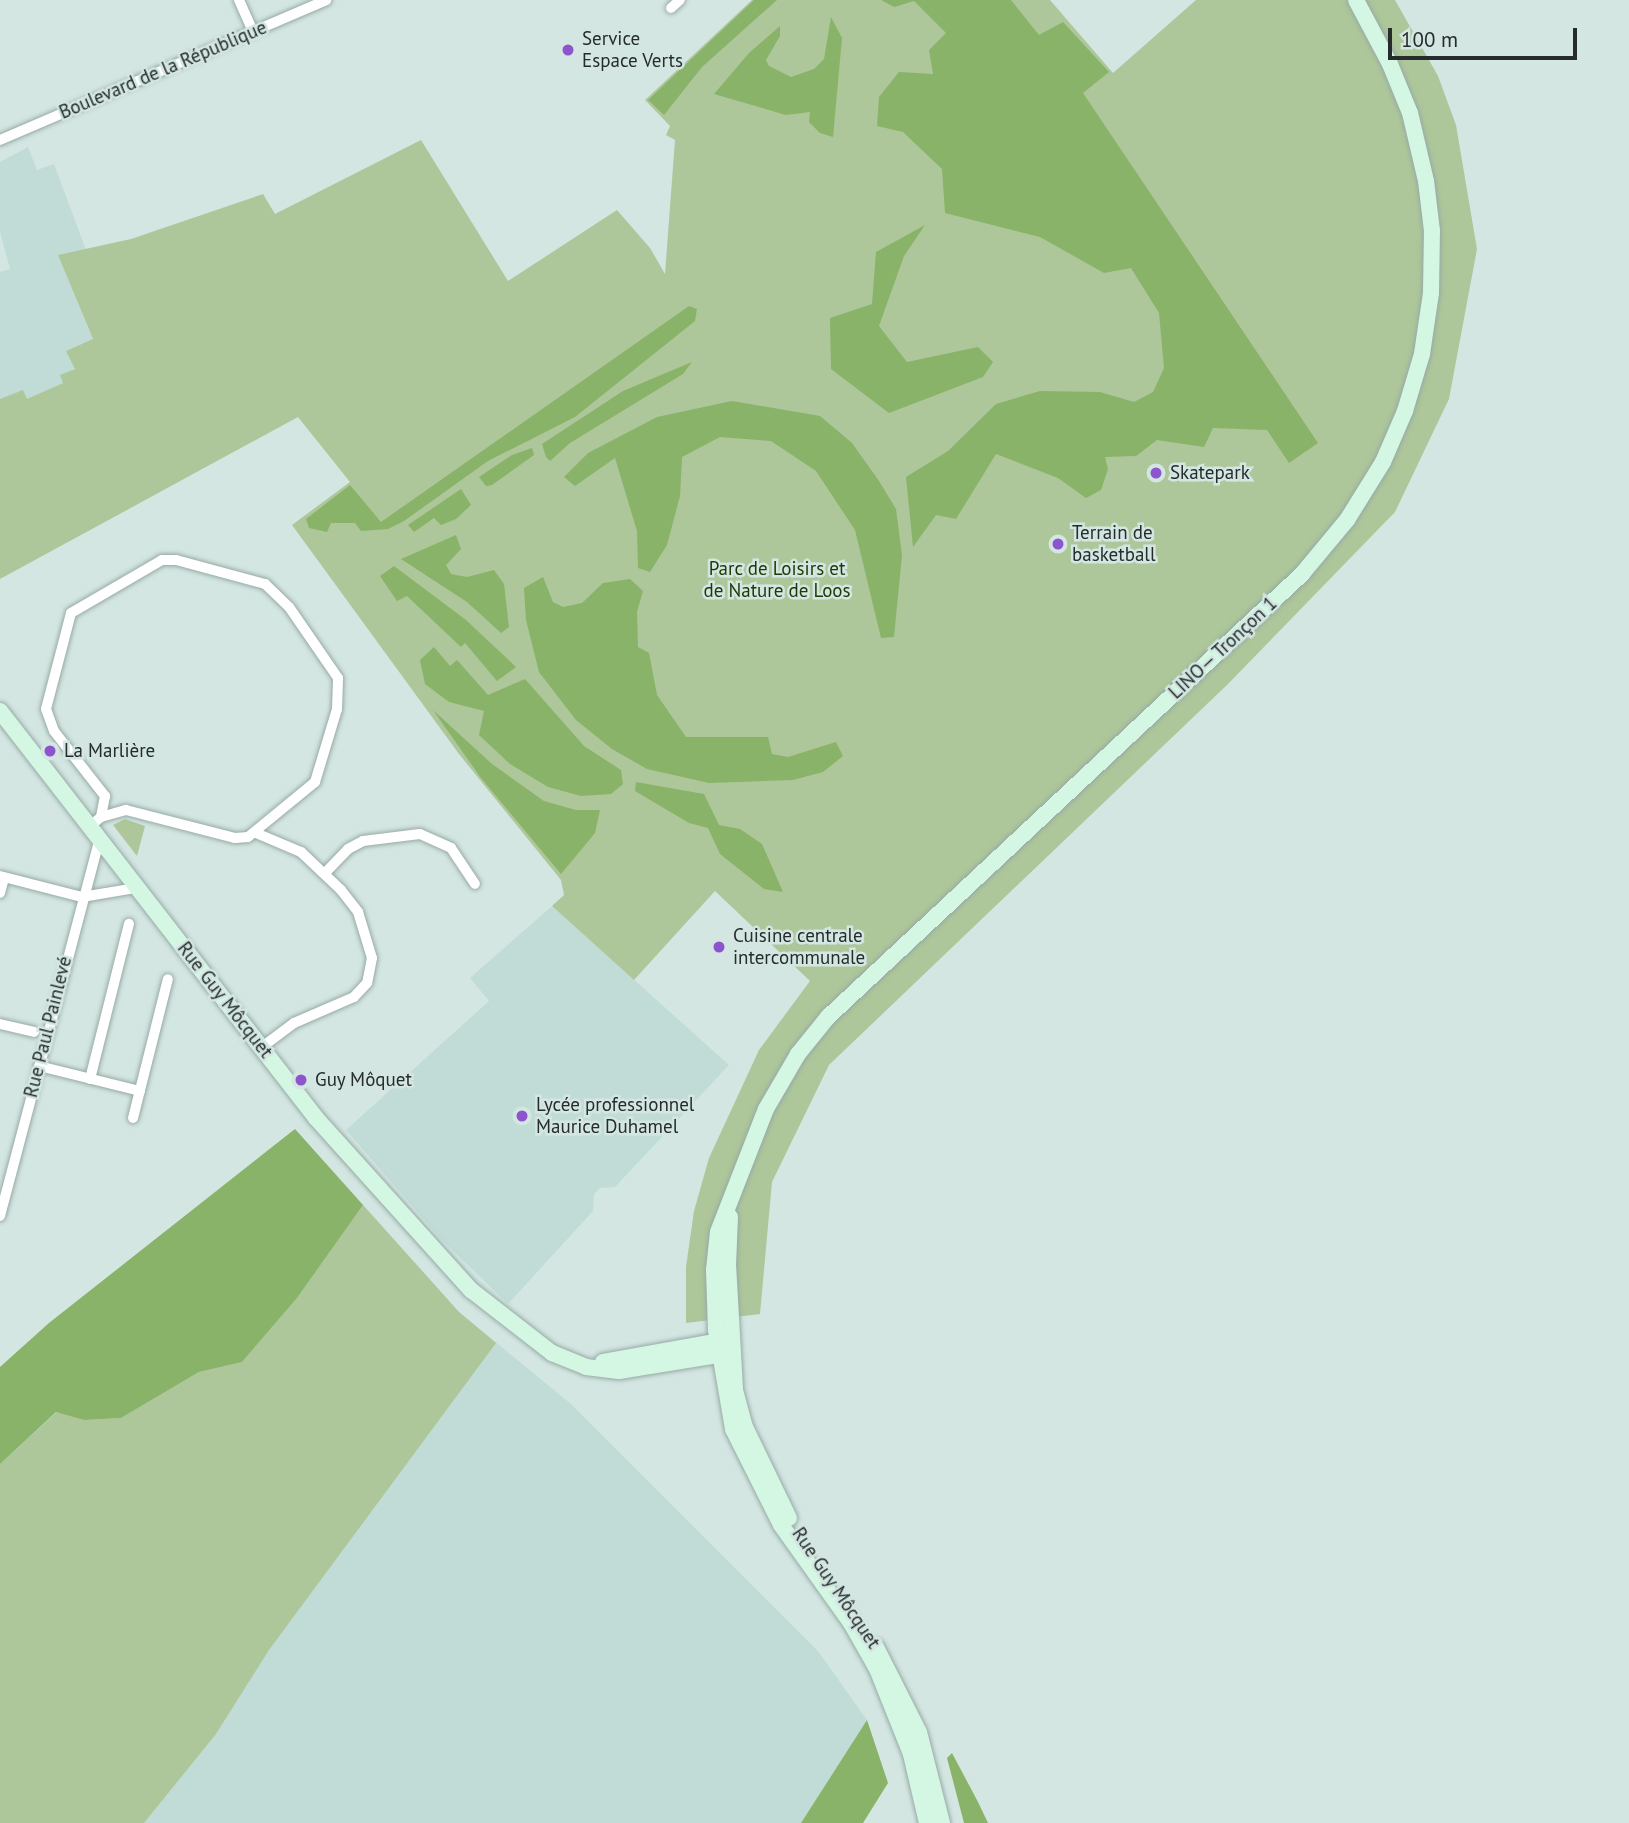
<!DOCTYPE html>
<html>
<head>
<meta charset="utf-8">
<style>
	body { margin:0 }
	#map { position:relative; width:1629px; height:1823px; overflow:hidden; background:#d3e6e2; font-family:"PT Sans",sans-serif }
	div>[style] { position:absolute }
	.built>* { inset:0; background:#c1dcd6 }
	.green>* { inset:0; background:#adc79a }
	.forest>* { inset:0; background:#89b368 }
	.roads { filter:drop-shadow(0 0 2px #98aaa6) drop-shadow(0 0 2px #98aaa6) }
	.street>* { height:10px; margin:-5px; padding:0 5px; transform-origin:5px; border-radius:5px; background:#fff }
	.secondary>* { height:16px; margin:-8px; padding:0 8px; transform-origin:8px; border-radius:8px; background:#d4f7e3 }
	.dots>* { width:19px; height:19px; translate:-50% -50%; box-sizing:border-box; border:4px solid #d3e6e2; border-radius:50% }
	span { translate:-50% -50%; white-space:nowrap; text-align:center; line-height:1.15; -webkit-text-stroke:5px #d3e6e2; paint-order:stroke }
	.poi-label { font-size:19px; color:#252c2b }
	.left { translate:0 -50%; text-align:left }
	.street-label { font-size:19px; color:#252c2b }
	.park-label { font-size:19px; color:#1e3801 }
	.scale { position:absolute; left:1388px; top:28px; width:189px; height:32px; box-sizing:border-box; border:4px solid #252c2b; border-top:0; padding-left:9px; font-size:21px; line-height:24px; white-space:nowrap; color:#252c2b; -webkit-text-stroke:5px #d3e6e2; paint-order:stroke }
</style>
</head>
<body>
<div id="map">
	<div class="built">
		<i style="clip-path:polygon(28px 147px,37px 170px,54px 164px,86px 250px,59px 256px,93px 340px,64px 383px,27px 400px,0 399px,0 272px,10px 269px,0 232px,0 162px)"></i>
		<i style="clip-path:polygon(552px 906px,729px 1065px,615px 1187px,600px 1188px,594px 1194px,593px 1211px,508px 1304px,441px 1239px,346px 1130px,489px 1001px,470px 978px)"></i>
		<i style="clip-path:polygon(295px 1129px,459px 1312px,571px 1404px,818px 1651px,867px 1720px,801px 1823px,0 1823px,0 1367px,49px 1323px)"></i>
	</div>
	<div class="green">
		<i style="clip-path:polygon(752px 0,1050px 0,1113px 73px,1196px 0,1395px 0,1438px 76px,1456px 125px,1477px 249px,1449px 399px,1395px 512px,1227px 685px,829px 1065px,772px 1182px,760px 1314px,686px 1323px,686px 1267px,694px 1211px,709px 1158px,759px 1050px,810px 981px,715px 891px,634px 980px,552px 906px,564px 895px,561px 880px,459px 754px,292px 525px,350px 482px,298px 417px,0 579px,0 399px,23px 390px,27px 399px,63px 383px,60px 375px,75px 369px,66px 351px,93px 339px,58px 255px,131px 239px,263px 194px,275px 214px,421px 140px,508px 281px,617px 210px,650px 248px,665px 274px,675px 140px,666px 135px,670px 126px,645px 100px)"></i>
		<i style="clip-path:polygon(125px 819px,145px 826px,137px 856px,113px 825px)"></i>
		<i style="clip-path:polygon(363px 1205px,459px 1312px,496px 1343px,269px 1650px,216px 1734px,144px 1823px,0 1823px,0 1464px,57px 1412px,84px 1420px,121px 1418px,199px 1372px,242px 1362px,297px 1298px)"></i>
	</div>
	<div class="forest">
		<i style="clip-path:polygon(754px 0,777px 0,702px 67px,664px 115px,648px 100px)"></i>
		<i style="clip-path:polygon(881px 0,1011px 0,1039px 35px,1063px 22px,1109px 72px,1083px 93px,1318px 443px,1289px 463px,1267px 430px,1213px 428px,1204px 447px,1157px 440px,1136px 456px,1105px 457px,1108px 469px,1101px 490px,1086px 498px,1058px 478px,996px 454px,956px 519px,936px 515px,913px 547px,906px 477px,948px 451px,996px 404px,1040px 391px,1100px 392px,1134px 402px,1153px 392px,1164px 368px,1159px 313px,1131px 268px,1104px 273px,1040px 237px,945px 213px,942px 169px,903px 132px,877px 126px,879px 97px,899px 72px,933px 74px,929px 50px,946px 33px,914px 1px,894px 7px)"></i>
		<i style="clip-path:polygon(831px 17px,842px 38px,833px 137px,820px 133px,809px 122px,810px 112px,786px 115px,714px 94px,749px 53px,780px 26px,780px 36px,766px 60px,769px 66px,791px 77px,814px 69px,824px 59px)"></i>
		<i style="clip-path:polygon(925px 225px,904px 256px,879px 326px,907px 362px,978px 347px,993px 362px,983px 377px,889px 413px,831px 369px,830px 318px,872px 304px,876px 252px)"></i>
		<i style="clip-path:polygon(689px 306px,697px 309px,695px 321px,575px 417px,488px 461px,404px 521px,388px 529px,361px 531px,355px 523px,331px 523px,327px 532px,309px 528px,306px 519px,350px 485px,381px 522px)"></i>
		<i style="clip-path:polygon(692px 362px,683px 374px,570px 443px,550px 461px,546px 457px,542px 444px,623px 391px)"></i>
		<i style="clip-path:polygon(732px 401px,820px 416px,852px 443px,879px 481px,896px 509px,902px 555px,894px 637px,881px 638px,855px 530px,816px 471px,771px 441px,720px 437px,682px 457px,680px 496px,667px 545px,650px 572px,638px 568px,637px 531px,615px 458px,575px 486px,564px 477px,588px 453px,657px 417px)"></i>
		<i style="clip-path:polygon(532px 448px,534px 455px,492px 485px,486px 486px,479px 477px,512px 455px)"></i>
		<i style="clip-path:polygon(461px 489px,471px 505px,456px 519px,441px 525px,434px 518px,414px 532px,408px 525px)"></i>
		<i style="clip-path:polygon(456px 535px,461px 549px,446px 565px,451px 574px,467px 577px,494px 570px,504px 584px,509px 627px,501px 633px,467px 602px,401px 559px)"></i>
		<i style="clip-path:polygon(394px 566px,466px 620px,516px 667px,497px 681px,465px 643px,461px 647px,407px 596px,397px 601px,380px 576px)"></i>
		<i style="clip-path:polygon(543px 577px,553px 602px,563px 607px,582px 603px,603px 583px,630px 579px,643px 591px,637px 612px,638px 647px,649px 653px,657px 695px,686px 737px,768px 737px,772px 754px,788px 757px,836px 742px,843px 756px,823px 772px,793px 780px,709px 783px,647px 769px,612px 749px,576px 720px,539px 672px,526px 620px,524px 588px)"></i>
		<i style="clip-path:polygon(434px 647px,450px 666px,457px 660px,488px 695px,525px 679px,584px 746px,621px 770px,623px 784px,611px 794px,581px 796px,548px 787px,510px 764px,479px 735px,484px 711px,449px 702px,425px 684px,420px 660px)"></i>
		<i style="clip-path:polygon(433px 710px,492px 764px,544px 801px,576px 810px,600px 810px,595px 833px,561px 874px,481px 778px)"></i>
		<i style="clip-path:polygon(636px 782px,704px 794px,719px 825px,740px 829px,762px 844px,783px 892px,764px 889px,720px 854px,708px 828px,689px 823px,635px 791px)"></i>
		<i style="clip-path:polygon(295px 1129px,363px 1205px,297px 1298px,242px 1362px,199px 1372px,121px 1418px,84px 1420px,56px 1412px,0 1464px,0 1367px,49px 1323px)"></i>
		<i style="clip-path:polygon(867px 1720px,888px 1783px,863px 1823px,801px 1823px)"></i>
		<i style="clip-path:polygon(952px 1753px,978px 1802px,988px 1823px,964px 1823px,947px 1758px)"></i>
	</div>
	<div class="roads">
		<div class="street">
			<i style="left:239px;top:0;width:35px;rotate:66deg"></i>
			<i style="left:671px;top:8px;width:12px;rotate:-42deg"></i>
			<i style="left:0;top:140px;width:355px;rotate:-23.2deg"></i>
			<i style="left:89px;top:827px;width:16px;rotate:-40deg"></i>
			<i style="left:101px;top:817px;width:26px;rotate:-16deg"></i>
			<i style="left:126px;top:810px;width:113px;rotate:14.4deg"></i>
			<i style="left:235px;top:838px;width:13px;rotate:-4deg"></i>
			<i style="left:248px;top:837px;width:87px;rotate:-39.4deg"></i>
			<i style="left:315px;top:782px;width:76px;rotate:-73.2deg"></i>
			<i style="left:337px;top:709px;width:31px;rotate:-88deg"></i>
			<i style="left:338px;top:678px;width:86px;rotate:-124.6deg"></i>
			<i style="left:289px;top:607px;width:33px;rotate:-136deg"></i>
			<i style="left:265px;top:584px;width:92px;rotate:-164.9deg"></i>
			<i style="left:176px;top:560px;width:14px;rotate:180deg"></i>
			<i style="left:162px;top:560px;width:105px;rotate:149.8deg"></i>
			<i style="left:71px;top:613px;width:99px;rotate:104.6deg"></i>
			<i style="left:46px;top:709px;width:23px;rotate:70deg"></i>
			<i style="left:54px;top:731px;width:83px;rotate:51.9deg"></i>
			<i style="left:105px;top:796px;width:21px;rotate:101deg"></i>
			<i style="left:256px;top:833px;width:49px;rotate:22.9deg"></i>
			<i style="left:301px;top:852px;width:55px;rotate:43.5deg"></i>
			<i style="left:341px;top:890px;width:28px;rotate:52deg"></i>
			<i style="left:358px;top:912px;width:48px;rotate:73.1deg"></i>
			<i style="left:372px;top:958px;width:25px;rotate:101deg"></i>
			<i style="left:367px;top:983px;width:19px;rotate:133deg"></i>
			<i style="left:354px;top:997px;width:65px;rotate:156.6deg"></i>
			<i style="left:294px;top:1023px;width:40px;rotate:143deg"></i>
			<i style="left:325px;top:873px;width:33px;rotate:-46deg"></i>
			<i style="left:348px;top:849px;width:17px;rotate:-28deg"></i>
			<i style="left:363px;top:841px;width:57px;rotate:-7deg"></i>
			<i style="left:420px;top:834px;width:34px;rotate:24deg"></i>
			<i style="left:451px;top:848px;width:43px;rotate:56.3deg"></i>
			<i style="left:0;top:876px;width:85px;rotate:14.4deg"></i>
			<i style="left:0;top:893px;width:16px;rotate:-75deg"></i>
			<i style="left:82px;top:897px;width:55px;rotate:-9.5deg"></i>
			<i style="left:0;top:1024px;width:35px;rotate:13deg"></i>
			<i style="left:39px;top:1066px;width:104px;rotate:13.9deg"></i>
			<i style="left:90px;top:1079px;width:160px;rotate:-75.9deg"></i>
			<i style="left:133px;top:1118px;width:143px;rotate:-75.9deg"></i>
			<i style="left:0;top:1216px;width:389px;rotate:-75.2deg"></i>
		</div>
		<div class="secondary">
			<i style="left:0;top:711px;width:515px;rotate:52.17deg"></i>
			<i style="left:316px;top:1118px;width:232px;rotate:48deg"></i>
			<i style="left:471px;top:1290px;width:103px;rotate:37.9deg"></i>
			<i style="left:552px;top:1353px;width:37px;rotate:22deg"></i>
			<i style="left:586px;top:1367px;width:33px;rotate:7deg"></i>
			<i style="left:619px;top:1371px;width:114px;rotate:-9.1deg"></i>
			<i style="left:730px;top:1217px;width:47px;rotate:92.4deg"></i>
			<i style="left:728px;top:1264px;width:126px;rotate:86.8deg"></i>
			<i style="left:735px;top:1390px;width:38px;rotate:75deg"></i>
			<i style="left:745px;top:1427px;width:101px;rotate:64.2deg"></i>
			<i style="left:603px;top:1362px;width:124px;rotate:-10.2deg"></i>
			<i style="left:876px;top:1647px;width:95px;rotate:63.2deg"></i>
			<i style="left:919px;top:1732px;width:94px;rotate:75.8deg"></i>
			<i style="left:927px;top:1823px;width:71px;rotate:-103.1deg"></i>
			<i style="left:911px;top:1754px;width:92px;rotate:-111.8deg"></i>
			<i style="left:877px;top:1669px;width:53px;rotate:-119.5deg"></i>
			<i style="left:851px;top:1623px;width:120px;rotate:-125.5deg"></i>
			<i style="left:781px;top:1525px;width:107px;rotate:-116.6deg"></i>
			<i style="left:733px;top:1429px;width:100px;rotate:-99.7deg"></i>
			<i style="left:716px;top:1330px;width:60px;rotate:-91.9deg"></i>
			<i style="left:714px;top:1270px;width:38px;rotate:-84deg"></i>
			<i style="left:718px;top:1232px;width:132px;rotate:-68.7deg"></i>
			<i style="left:766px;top:1109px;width:64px;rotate:-59.8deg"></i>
			<i style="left:798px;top:1054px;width:48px;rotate:-51deg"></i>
			<i style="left:828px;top:1017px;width:649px;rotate:-43.06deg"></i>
			<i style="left:1302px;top:574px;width:70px;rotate:-50.2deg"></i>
			<i style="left:1347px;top:520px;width:68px;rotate:-58.2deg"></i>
			<i style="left:1383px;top:462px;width:56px;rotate:-66.7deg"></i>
			<i style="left:1405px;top:411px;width:59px;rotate:-73.4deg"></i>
			<i style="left:1422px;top:354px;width:62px;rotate:-81.6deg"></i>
			<i style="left:1431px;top:293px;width:62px;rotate:-89.1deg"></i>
			<i style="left:1432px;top:231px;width:50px;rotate:-96.8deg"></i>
			<i style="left:1426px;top:181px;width:70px;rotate:-103.2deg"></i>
			<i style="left:1410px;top:113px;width:53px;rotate:-112.2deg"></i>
			<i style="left:1390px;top:64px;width:72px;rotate:-118deg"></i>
		</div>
	</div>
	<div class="dots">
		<i style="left:568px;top:50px;background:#8d55cd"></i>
		<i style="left:1156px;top:473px;background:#8d55cd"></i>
		<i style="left:1058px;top:544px;background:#8d55cd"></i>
		<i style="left:50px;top:751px;background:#8d55cd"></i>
		<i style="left:719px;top:947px;background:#8d55cd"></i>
		<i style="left:301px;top:1080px;background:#8d55cd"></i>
		<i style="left:522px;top:1116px;background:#8d55cd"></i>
	</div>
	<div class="poi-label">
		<span class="left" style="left:582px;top:50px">Service<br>Espace Verts</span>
		<span class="left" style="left:1170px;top:473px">Skatepark</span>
		<span class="left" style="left:1072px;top:544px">Terrain de<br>basketball</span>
		<span class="left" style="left:64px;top:751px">La Marlière</span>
		<span class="left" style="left:733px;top:947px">Cuisine centrale<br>intercommunale</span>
		<span class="left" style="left:315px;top:1080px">Guy Môquet</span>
		<span class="left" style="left:536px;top:1116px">Lycée professionnel<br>Maurice Duhamel</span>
	</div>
	<div class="street-label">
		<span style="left:163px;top:70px;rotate:-23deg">Boulevard de la République</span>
		<span style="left:1223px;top:648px;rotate:-43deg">LINO— Tronçon 1</span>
		<span style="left:225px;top:1000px;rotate:52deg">Rue Guy Môcquet</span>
		<span style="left:48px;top:1027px;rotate:-76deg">Rue Paul Painlevé</span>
		<span style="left:836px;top:1588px;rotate:56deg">Rue Guy Môcquet</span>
	</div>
	<div class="park-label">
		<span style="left:777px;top:580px">Parc de Loisirs et<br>de Nature de Loos</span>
	</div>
	<div class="scale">100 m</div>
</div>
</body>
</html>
